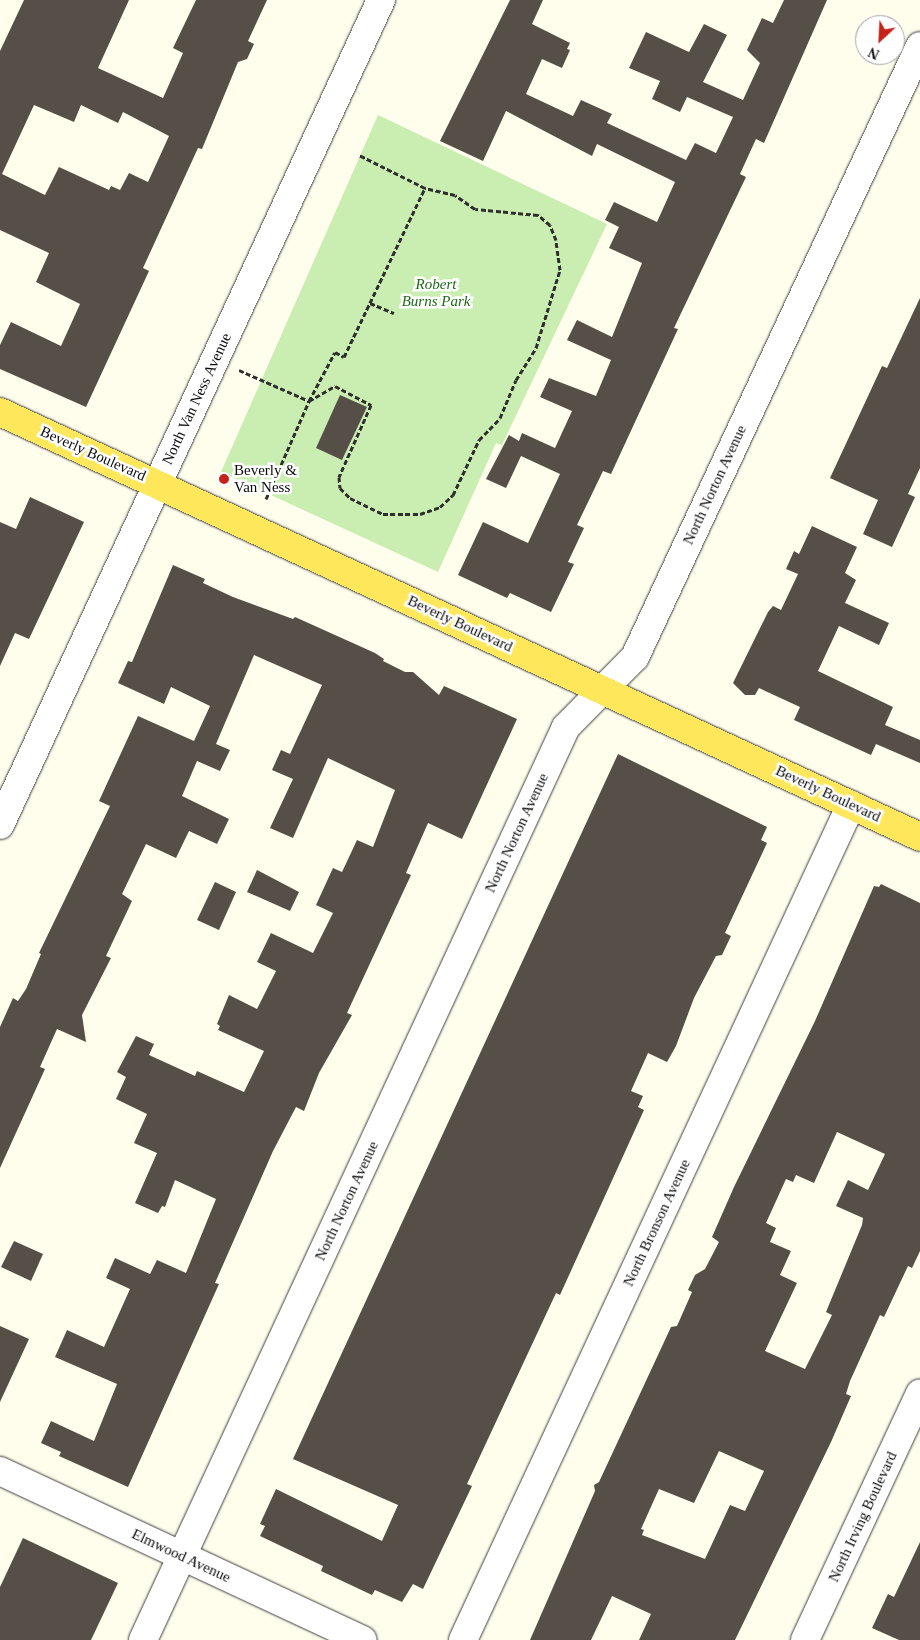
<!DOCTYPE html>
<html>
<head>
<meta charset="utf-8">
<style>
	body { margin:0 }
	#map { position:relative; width:920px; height:1640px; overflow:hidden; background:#fffdeb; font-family:"Times New Roman",serif }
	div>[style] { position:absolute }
	.green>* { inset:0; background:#caedb2 }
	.building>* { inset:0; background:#564f48 }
	.path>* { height:3px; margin-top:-1.5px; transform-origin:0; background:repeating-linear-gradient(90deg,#2e2e2e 0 5px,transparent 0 7.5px) }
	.roads { filter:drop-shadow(0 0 1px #3f3f3f) drop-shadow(0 0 1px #3f3f3f) }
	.minor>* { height:28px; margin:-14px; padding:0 14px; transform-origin:14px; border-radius:14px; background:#fff }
	.major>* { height:28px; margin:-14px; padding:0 14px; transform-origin:14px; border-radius:14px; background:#ffe75b }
	.dots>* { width:14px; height:14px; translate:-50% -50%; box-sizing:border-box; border:2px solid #fff; border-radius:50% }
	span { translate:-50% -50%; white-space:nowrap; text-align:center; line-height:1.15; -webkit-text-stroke:5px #fff; paint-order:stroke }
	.park-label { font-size:15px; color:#206918; font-style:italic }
	.street-label { font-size:15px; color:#0c0c0c }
	.poi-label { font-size:15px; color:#0c0c0c }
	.left { translate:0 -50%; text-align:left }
	.north { position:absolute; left:855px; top:15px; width:50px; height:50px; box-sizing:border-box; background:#fff; border:1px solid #9e9e9e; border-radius:50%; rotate:205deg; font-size:14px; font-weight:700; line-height:20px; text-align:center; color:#0c0c0c }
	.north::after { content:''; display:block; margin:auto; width:18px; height:22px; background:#c72219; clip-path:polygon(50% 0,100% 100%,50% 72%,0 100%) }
</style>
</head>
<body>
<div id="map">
	<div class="green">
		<i style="clip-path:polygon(378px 115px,607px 224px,502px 445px,496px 443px,438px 572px,221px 472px)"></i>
	</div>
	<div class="building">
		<i style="clip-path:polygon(evenodd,24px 0,129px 0,98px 68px,163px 98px,183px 53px,173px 48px,196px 0,267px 0,248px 41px,254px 44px,247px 59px,238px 62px,202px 149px,198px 148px,143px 268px,149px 271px,86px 407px,0 369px,0 345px,11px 322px,61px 346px,80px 304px,36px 282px,49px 253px,0 230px,0 51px,24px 0,34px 105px,74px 122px,81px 105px,118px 123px,123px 112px,169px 136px,148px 182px,129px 173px,120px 190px,111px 186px,109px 190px,59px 167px,45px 195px,2px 174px,34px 105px)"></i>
		<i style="clip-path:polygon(510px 0,543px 0,532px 24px,570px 43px,567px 49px,570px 50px,562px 68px,542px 59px,526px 94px,573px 116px,581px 100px,612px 114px,607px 123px,686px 160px,695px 143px,716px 153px,733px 117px,687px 97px,680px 112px,652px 99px,660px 81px,629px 68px,646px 32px,689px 52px,704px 24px,727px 35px,703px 82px,743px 100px,760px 63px,747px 50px,762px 18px,773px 23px,784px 0,827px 0,764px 143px,756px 139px,740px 174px,746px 177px,674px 328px,678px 329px,611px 474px,603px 471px,577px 525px,584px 528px,568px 562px,574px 564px,551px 612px,510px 593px,507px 598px,458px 575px,483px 522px,528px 543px,560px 474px,521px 456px,506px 488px,486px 479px,509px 435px,519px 441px,522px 433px,555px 448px,572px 411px,540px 397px,549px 378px,596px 396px,611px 360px,567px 340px,577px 320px,612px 337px,642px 263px,609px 248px,619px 227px,605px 220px,614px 202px,657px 222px,675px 182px,597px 144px,592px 156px,506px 111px,483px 161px,440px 141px)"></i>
		<i style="clip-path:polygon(920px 298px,920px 468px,908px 494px,915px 497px,892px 547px,863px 534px,878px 500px,830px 478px,882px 366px,887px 368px)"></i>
		<i style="clip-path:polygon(340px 395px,367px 407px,342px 460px,316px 448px)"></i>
		<i style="clip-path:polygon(30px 497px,84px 522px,29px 639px,15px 633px,0 666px,0 522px,16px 529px)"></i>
		<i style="clip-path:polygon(812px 526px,857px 547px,845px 573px,856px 580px,845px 603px,889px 623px,879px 645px,839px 626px,818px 671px,893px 707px,885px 725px,920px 740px,920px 763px,876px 744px,871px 755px,794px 720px,800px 707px,759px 688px,755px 695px,745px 695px,733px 683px,768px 612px,773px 606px,781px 610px,798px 574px,786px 569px,794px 551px,799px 554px)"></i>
		<i style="clip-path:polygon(173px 565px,205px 579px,203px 583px,233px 597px,293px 619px,295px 617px,375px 653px,384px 659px,383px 661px,405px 672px,413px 672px,439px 695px,444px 686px,517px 719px,462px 839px,428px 823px,406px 873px,411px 875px,347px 1013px,352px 1015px,319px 1073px,304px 1111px,296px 1107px,273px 1151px,215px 1283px,219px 1284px,128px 1487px,59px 1456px,61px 1452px,41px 1443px,51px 1421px,94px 1441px,117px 1384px,55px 1357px,67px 1330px,104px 1347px,130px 1289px,106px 1278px,115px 1258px,150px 1274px,157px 1260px,186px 1273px,216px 1199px,175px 1180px,165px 1207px,162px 1206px,158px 1213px,135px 1203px,157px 1153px,134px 1143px,147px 1114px,116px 1099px,126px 1077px,117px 1072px,136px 1036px,154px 1044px,149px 1055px,195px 1076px,197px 1071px,244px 1092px,264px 1051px,218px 1030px,220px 1026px,217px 1024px,229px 995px,257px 1009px,276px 971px,257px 962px,271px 933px,313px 953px,333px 913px,316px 905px,333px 868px,342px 872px,357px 840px,373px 847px,395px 790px,328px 758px,293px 838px,270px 828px,293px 779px,272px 770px,281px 750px,290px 754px,322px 685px,254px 655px,216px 744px,230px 750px,220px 771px,197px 761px,182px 796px,229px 819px,217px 844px,189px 831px,176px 858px,146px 844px,122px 894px,132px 901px,106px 956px,111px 958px,82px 1015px,86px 1042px,57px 1029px,40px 1067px,45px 1069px,0 1168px,0 1027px,13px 998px,18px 1001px,26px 989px,41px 954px,39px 953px,110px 806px,99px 801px,138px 716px,194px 741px,210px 706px,171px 687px,164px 704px,118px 683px,128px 661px,132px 662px)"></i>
		<i style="clip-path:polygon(618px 754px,767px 827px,761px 840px,767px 843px,725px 933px,731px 936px,722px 955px,716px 956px,694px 998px,676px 1046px,667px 1062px,648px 1053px,631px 1091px,643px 1096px,638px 1107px,644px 1110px,560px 1295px,556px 1293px,467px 1484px,472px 1486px,423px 1589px,413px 1584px,402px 1602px,375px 1590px,372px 1595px,321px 1571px,323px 1566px,260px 1536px,265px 1526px,260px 1524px,276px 1489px,382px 1541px,398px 1505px,293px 1459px)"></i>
		<i style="clip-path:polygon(257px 870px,299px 892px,290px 911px,247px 892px)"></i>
		<i style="clip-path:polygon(215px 882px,236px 892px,219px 930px,197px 920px)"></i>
		<i style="clip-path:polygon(evenodd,881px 884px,920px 903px,920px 1251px,912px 1268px,908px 1266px,884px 1317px,880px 1315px,850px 1381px,846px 1394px,851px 1396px,831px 1442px,735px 1640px,639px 1640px,651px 1614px,612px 1596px,591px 1640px,530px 1640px,595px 1491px,594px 1485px,599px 1482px,671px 1327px,677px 1326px,692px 1292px,688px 1290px,695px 1275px,705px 1269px,719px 1242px,712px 1237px,734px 1187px,815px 1021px,874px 886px,879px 887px,881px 884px,837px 1132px,885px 1154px,868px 1190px,848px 1180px,836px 1206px,863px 1218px,862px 1225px,826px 1312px,832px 1315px,805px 1369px,765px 1351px,797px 1283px,780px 1275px,791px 1251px,770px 1242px,776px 1228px,766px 1223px,786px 1179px,793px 1182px,796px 1175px,814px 1183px,837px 1132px,881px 884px,719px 1451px,764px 1471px,745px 1511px,730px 1505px,705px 1559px,642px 1535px,644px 1530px,641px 1529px,659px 1489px,694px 1503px,719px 1451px)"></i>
		<i style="clip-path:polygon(14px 1241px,43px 1254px,31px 1281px,1px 1267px)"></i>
		<i style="clip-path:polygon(0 1326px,29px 1339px,0 1402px)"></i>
		<i style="clip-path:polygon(23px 1538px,118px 1583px,91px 1640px,0 1640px,0 1587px)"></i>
		<i style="clip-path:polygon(920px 1542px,920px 1640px,899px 1640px,872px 1628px,888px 1594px,894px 1597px)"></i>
	</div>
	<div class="path">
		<i style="left:370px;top:303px;width:26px;rotate:23deg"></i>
		<i style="left:239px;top:370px;width:77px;rotate:23.9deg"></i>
		<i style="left:309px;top:401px;width:30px;rotate:-30deg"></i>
		<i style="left:335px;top:386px;width:41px;rotate:27.8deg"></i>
		<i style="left:371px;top:405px;width:79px;rotate:114deg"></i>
		<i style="left:339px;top:477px;width:11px;rotate:85deg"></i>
		<i style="left:340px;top:488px;width:14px;rotate:45deg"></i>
		<i style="left:350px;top:498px;width:37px;rotate:26deg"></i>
		<i style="left:383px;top:514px;width:37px"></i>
		<i style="left:420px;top:514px;width:21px;rotate:-19deg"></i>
		<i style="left:440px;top:507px;width:18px;rotate:-43deg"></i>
		<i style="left:453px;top:495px;width:61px;rotate:-64.7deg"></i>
		<i style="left:479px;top:440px;width:30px;rotate:-46deg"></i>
		<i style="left:500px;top:418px;width:41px;rotate:-67.2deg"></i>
		<i style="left:516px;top:380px;width:38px;rotate:-58deg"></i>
		<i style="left:536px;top:348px;width:82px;rotate:-72.9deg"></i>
		<i style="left:560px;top:270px;width:30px;rotate:-98deg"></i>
		<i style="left:556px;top:240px;width:16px;rotate:-112deg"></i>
		<i style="left:550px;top:225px;width:16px;rotate:-140deg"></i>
		<i style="left:538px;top:215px;width:63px;rotate:-174.6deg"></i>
		<i style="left:475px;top:209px;width:24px;rotate:-145deg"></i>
		<i style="left:455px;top:195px;width:31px;rotate:-167deg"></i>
		<i style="left:266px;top:499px;width:107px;rotate:-66.3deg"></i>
		<i style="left:309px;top:401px;width:55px;rotate:-62deg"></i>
		<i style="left:335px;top:352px;width:10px;rotate:29deg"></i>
		<i style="left:344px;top:357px;width:187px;rotate:-64.4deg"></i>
		<i style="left:425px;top:188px;width:74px;rotate:-153.4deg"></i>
	</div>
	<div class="roads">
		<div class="minor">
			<i style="left:0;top:825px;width:909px;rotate:-65.21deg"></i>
			<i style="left:0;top:1471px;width:400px;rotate:25deg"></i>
			<i style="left:143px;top:1640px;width:1006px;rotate:-65.14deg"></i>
			<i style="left:566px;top:727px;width:98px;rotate:-45.4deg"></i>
			<i style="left:635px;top:657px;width:674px;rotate:-64.99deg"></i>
			<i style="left:463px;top:1640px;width:921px;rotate:-65.08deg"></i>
			<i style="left:805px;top:1640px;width:272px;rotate:-65deg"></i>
		</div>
		<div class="major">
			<i style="left:0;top:412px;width:1013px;rotate:24.79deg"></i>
		</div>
	</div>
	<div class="dots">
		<i style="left:224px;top:479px;background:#c72219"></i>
	</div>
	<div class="park-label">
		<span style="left:436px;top:293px">Robert<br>Burns Park</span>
	</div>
	<div class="street-label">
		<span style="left:197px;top:399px;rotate:-65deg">North Van Ness Avenue</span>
		<span style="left:93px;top:454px;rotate:24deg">Beverly Boulevard</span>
		<span style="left:715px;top:485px;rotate:-65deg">North Norton Avenue</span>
		<span style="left:460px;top:624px;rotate:25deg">Beverly Boulevard</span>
		<span style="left:828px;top:794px;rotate:25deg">Beverly Boulevard</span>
		<span style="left:517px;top:833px;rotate:-65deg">North Norton Avenue</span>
		<span style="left:347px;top:1201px;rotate:-65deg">North Norton Avenue</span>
		<span style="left:657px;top:1223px;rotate:-65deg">North Bronson Avenue</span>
		<span style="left:863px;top:1517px;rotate:-65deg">North Irving Boulevard</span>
		<span style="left:181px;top:1556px;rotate:25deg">Elmwood Avenue</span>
	</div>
	<div class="poi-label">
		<span class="left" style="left:234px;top:479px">Beverly &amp;<br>Van Ness</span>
	</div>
	<div class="north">N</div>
</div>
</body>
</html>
